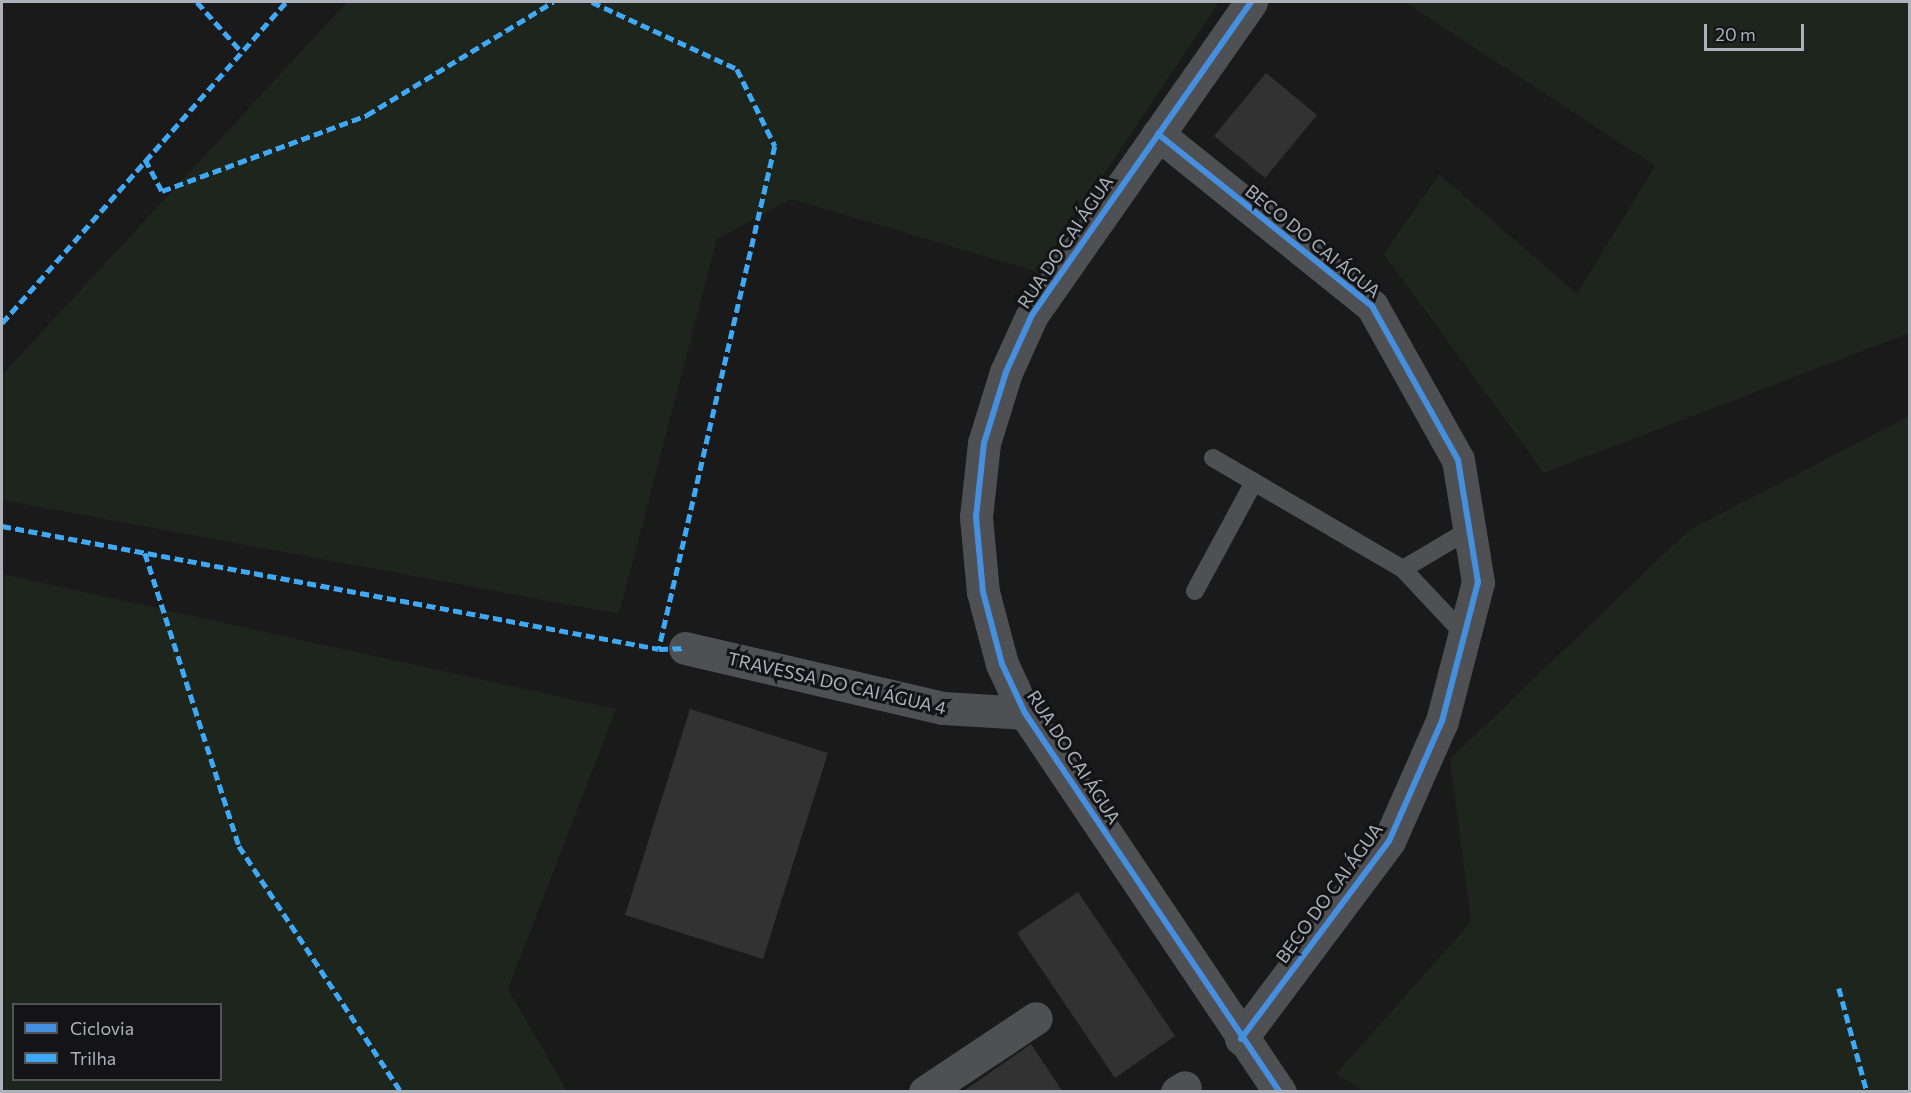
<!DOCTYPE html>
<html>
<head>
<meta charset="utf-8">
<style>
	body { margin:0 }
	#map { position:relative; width:1911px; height:1093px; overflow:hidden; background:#1a1a1a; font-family:Commissioner,sans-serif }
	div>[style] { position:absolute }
	.green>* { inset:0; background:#1d251d }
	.building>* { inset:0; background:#323232 }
	.service>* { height:18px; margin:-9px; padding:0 9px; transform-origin:9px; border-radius:9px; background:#4e5053 }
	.minor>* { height:33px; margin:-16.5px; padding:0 16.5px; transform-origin:16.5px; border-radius:16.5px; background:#4e5053 }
	.tertiary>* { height:33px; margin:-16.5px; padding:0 16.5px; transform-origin:16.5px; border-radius:16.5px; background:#4e5053 }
	.quiet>* { height:4.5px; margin-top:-2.25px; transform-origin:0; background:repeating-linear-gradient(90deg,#3fa9f5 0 9px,transparent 0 13.5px) }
	.cycleway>* { height:6px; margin:-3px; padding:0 3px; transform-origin:3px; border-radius:3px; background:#468fdf }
	span { translate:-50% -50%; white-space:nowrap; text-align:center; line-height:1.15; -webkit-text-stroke:6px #141416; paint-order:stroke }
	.street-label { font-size:18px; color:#abb2bc }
	.frame { position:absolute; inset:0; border:3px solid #abb2bc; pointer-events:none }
	.legend { position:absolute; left:12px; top:1003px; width:210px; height:78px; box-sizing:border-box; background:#141416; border:2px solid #505358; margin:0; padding:8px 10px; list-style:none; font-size:18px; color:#abb2bc }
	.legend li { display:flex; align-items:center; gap:12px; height:30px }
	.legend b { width:30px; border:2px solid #505358 }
	.scale { position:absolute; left:1704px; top:24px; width:100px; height:27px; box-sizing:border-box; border:3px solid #abb2bc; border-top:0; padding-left:8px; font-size:18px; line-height:21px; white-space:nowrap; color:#abb2bc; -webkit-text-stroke:4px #141416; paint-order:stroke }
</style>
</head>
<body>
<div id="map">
	<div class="green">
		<i style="clip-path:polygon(347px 2px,1219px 2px,1038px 272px,791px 199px,717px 239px,619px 614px,2px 500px,2px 375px)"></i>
		<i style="clip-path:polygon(1405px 2px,1909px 2px,1909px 333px,1544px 473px,1384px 254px,1439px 174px,1577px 294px,1655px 166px)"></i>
		<i style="clip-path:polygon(1909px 416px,1909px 1091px,1365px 1092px,1336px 1074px,1471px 922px,1450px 759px,1689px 530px)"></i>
		<i style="clip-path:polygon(evenodd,2px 574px,616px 709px,508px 989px,567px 1091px,2px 1091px,2px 574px,14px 1004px,220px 1004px,220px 1080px,14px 1080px,14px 1004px)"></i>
	</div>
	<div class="building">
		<i style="clip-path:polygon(1266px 73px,1317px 115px,1265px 178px,1214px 136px)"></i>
		<i style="clip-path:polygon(690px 709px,828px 753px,763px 959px,625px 915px)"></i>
		<i style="clip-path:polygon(1078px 892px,1175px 1036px,1115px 1078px,1017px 933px)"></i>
		<i style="clip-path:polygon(1031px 1044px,1063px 1092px,962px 1092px)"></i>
	</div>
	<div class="service">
		<i style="left:1213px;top:458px;width:220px;rotate:30.3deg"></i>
		<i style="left:1195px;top:591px;width:124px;rotate:-61.6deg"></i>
		<i style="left:1464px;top:634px;width:89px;rotate:-133.2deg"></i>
		<i style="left:1403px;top:569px;width:77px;rotate:-30.6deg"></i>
	</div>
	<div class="minor">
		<i style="left:1158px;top:134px;width:275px;rotate:38.8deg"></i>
		<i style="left:1372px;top:306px;width:176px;rotate:60.8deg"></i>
		<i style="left:1458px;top:460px;width:124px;rotate:80.7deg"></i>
		<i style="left:1478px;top:582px;width:144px;rotate:104.5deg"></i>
		<i style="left:1442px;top:721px;width:131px;rotate:113.8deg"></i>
		<i style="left:1389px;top:841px;width:247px;rotate:126.8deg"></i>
		<i style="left:685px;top:648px;width:265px;rotate:13.1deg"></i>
		<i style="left:943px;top:708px;width:82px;rotate:3.5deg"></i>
		<i style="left:925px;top:1092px;width:133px;rotate:-33.7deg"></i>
		<i style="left:1177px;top:1092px;width:9px;rotate:-32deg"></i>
	</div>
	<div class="tertiary">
		<i style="left:1251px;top:2px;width:382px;rotate:125deg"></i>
		<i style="left:1032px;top:315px;width:63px;rotate:114.5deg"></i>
		<i style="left:1006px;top:372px;width:74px;rotate:107.2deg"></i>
		<i style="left:984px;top:443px;width:74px;rotate:96.2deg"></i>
		<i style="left:976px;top:517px;width:75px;rotate:84.7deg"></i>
		<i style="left:983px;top:592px;width:74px;rotate:75.2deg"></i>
		<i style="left:1002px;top:664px;width:54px;rotate:64.9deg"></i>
		<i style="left:1025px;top:713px;width:457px;rotate:56.1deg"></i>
	</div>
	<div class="quiet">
		<i style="left:197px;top:2px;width:64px;rotate:48.1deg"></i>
		<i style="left:592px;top:2px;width:160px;rotate:24.8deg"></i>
		<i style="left:737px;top:69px;width:86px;rotate:63.7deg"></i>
		<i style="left:775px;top:146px;width:516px;rotate:102.99deg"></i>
		<i style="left:145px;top:159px;width:36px;rotate:62deg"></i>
		<i style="left:162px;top:191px;width:219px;rotate:-20.3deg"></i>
		<i style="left:367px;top:115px;width:218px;rotate:-31.3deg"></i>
		<i style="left:2px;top:323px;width:429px;rotate:-48.5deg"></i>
		<i style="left:2px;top:526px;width:668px;rotate:10.6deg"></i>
		<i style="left:659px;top:649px;width:26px;rotate:-2deg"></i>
		<i style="left:145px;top:553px;width:308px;rotate:72.2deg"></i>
		<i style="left:239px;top:846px;width:295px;rotate:56.6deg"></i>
		<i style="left:1839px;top:988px;width:108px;rotate:74.9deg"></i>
	</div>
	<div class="cycleway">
		<i style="left:1251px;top:2px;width:382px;rotate:125deg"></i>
		<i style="left:1032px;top:315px;width:63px;rotate:114.5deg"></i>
		<i style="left:1006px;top:372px;width:74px;rotate:107.2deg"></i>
		<i style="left:984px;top:443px;width:74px;rotate:96.2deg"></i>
		<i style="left:976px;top:517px;width:75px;rotate:84.7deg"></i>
		<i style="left:983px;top:592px;width:74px;rotate:75.2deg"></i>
		<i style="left:1002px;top:664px;width:54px;rotate:64.9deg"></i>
		<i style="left:1025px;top:713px;width:457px;rotate:56.1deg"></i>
		<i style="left:1158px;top:134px;width:275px;rotate:38.8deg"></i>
		<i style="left:1372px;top:306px;width:176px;rotate:60.8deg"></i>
		<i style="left:1458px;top:460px;width:124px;rotate:80.7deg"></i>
		<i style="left:1478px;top:582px;width:144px;rotate:104.5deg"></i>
		<i style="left:1442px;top:721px;width:131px;rotate:113.8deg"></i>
		<i style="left:1389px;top:841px;width:247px;rotate:126.8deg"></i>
	</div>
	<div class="street-label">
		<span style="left:1313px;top:241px;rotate:39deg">BECO DO CAI ÁGUA</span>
		<span style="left:1065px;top:242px;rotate:-56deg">RUA DO CAI ÁGUA</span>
		<span style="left:837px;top:683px;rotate:13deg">TRAVESSA DO CAI ÁGUA 4</span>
		<span style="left:1074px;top:757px;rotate:57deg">RUA DO CAI ÁGUA</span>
		<span style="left:1329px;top:893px;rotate:-54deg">BECO DO CAI ÁGUA</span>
	</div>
	<div class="frame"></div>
	<ul class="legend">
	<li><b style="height:8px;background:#468fdf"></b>Ciclovia</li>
	<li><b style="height:8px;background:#3fa9f5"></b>Trilha</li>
	</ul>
	<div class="scale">20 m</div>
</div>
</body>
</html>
